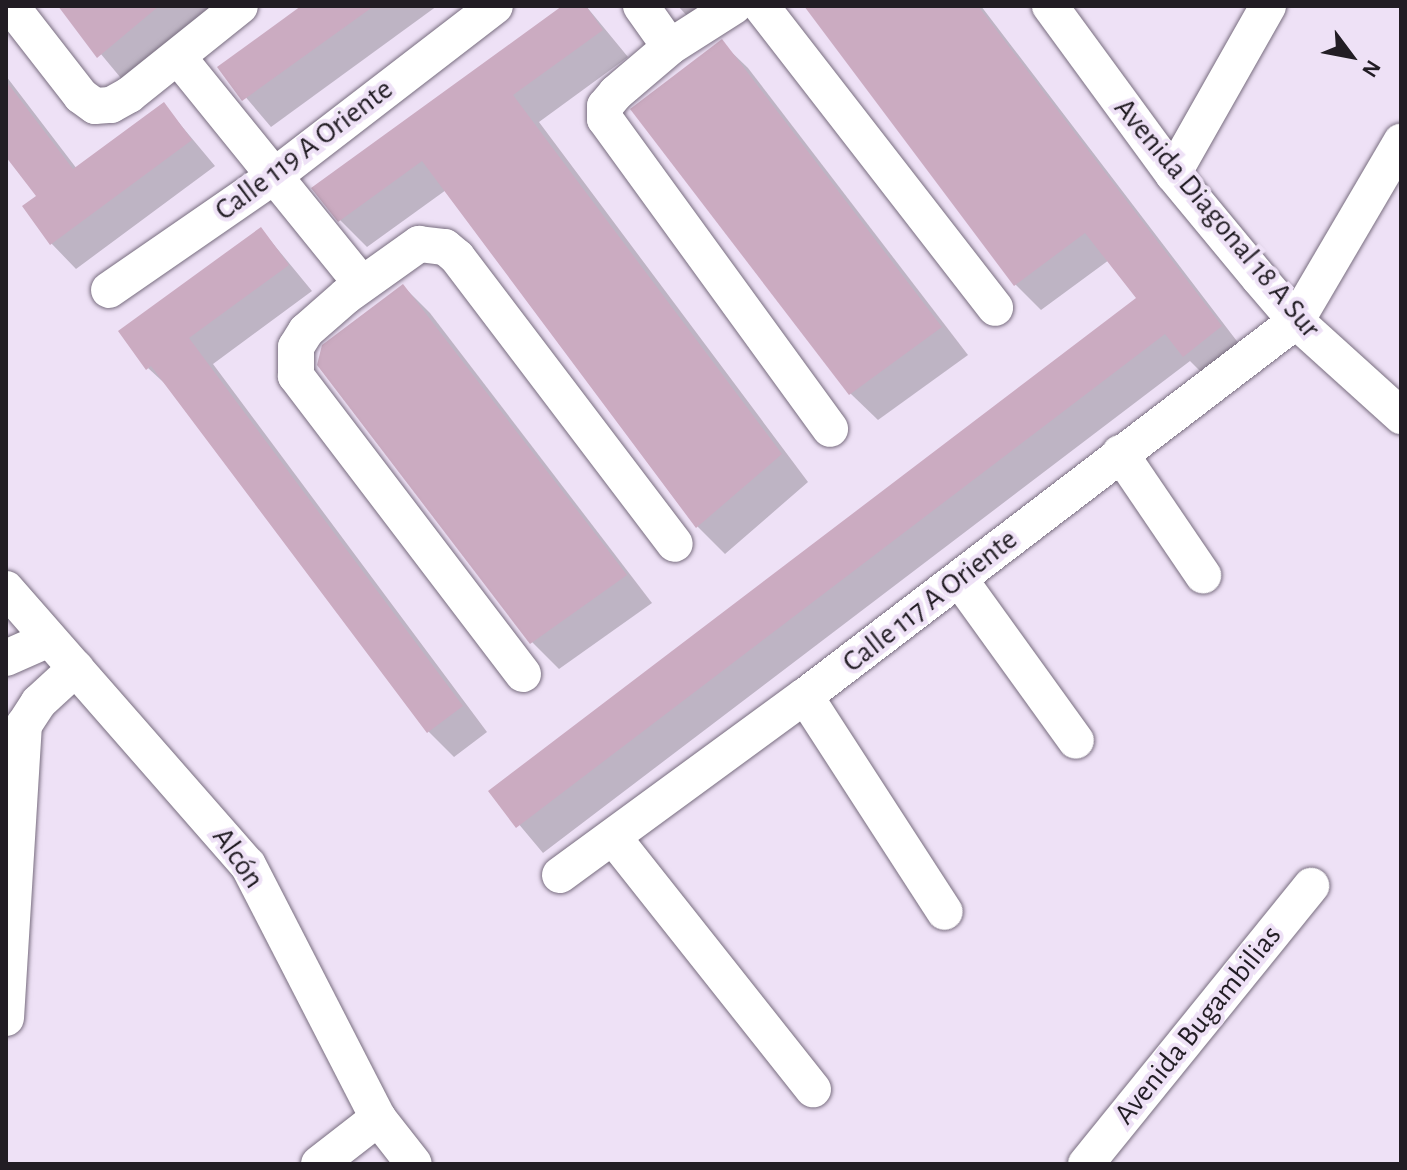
<!DOCTYPE html>
<html>
<head>
<meta charset="utf-8">
<style>
	body { margin:0 }
	#map { position:relative; width:1407px; height:1170px; overflow:hidden; background:#eee1f6; font-family:"Alegreya Sans",sans-serif }
	div>[style] { position:absolute }
	.shadow>* { inset:0; background:#0003 }
	.building>* { inset:0; background:#cbabc1 }
	.roads { filter:drop-shadow(0 0 2px #786d7f) drop-shadow(0 0 2px #786d7f) }
	.minor>* { height:36px; margin:-18px; padding:0 18px; transform-origin:18px; border-radius:18px; background:#fff }
	span { translate:-50% -50%; white-space:nowrap; text-align:center; line-height:1.15; -webkit-text-stroke:8px #eee1f6; paint-order:stroke }
	.street-label { font-size:30px; color:#221d24 }
	.frame { position:absolute; inset:0; border:8px solid #221d24; pointer-events:none }
	.north { position:absolute; left:1311px; top:16px; width:80px; height:80px; -webkit-text-stroke:6px #eee1f6; paint-order:stroke; rotate:122deg; font-size:22px; font-weight:700; line-height:32px; text-align:center; color:#221d24 }
	.north::after { content:''; display:block; margin:auto; width:28px; height:36px; background:#221d24; clip-path:polygon(50% 0,100% 100%,50% 72%,0 100%) }
</style>
</head>
<body>
<div id="map">
	<div class="shadow">
		<i style="clip-path:polygon(61px 6px,211px 6px,215px 11px,125px 83px)"></i>
		<i style="clip-path:polygon(304px 6px,437px 6px,271px 127px,220px 67px)"></i>
		<i style="clip-path:polygon(566px 6px,586px 6px,628px 57px,539px 122px,808px 482px,725px 554px,698px 527px,446px 190px,367px 247px,340px 220px)"></i>
		<i style="clip-path:polygon(678px 6px,704px 6px,689px 18px)"></i>
		<i style="clip-path:polygon(807px 6px,981px 6px,1246px 353px,1210px 381px,1190px 361px,543px 853px,491px 791px,1139px 298px,1109px 260px,1041px 310px,1015px 284px)"></i>
		<i style="clip-path:polygon(721px 42px,748px 68px,968px 355px,878px 420px,851px 394px)"></i>
		<i style="clip-path:polygon(6px 76px,77px 169px,164px 105px,215px 166px,76px 269px,51px 243px,39px 197px,6px 154px)"></i>
		<i style="clip-path:polygon(261px 229px,312px 291px,213px 364px,487px 732px,454px 757px,429px 732px,174px 392px,148px 368px)"></i>
		<i style="clip-path:polygon(403px 286px,430px 313px,652px 603px,559px 669px,532px 642px)"></i>
	</div>
	<div class="building">
		<i style="clip-path:polygon(58px 6px,159px 6px,97px 58px)"></i>
		<i style="clip-path:polygon(301px 6px,374px 6px,242px 101px,217px 67px)"></i>
		<i style="clip-path:polygon(562px 6px,586px 6px,603px 30px,513px 95px,782px 454px,696px 528px,422px 161px,338px 222px,311px 188px)"></i>
		<i style="clip-path:polygon(804px 6px,978px 6px,1222px 326px,1183px 357px,1165px 334px,516px 828px,488px 791px,1136px 298px,1085px 233px,1014px 286px)"></i>
		<i style="clip-path:polygon(722px 39px,942px 327px,849px 395px,630px 109px)"></i>
		<i style="clip-path:polygon(6px 81px,73px 169px,164px 102px,192px 140px,50px 245px,22px 206px,36px 196px,6px 157px)"></i>
		<i style="clip-path:polygon(261px 227px,289px 265px,189px 338px,463px 706px,427px 733px,151px 366px,146px 370px,118px 331px)"></i>
		<i style="clip-path:polygon(403px 284px,627px 575px,530px 644px,317px 365px,322px 345px)"></i>
	</div>
	<div class="roads">
		<div class="minor">
			<i style="left:11px;top:6px;width:114px;rotate:52.1deg"></i>
			<i style="left:81px;top:96px;width:17px;rotate:36deg"></i>
			<i style="left:95px;top:106px;width:16px;rotate:-4deg"></i>
			<i style="left:111px;top:105px;width:21px;rotate:-29deg"></i>
			<i style="left:129px;top:95px;width:142px;rotate:-38.7deg"></i>
			<i style="left:641px;top:6px;width:50px;rotate:54.7deg"></i>
			<i style="left:734px;top:6px;width:76px;rotate:147.4deg"></i>
			<i style="left:670px;top:47px;width:71px;rotate:139.6deg"></i>
			<i style="left:616px;top:93px;width:17px;rotate:130deg"></i>
			<i style="left:605px;top:106px;width:13px;rotate:90deg"></i>
			<i style="left:605px;top:119px;width:383px;rotate:54deg"></i>
			<i style="left:761px;top:6px;width:382px;rotate:52.2deg"></i>
			<i style="left:1050px;top:6px;width:208px;rotate:53.8deg"></i>
			<i style="left:1173px;top:174px;width:135px;rotate:50.4deg"></i>
			<i style="left:1259px;top:278px;width:57px;rotate:49.3deg"></i>
			<i style="left:1296px;top:321px;width:142px;rotate:42.1deg"></i>
			<i style="left:178px;top:57px;width:292px;rotate:51deg"></i>
			<i style="left:1173px;top:174px;width:193px;rotate:-60.5deg"></i>
			<i style="left:109px;top:290px;width:199px;rotate:-34.6deg"></i>
			<i style="left:273px;top:177px;width:280px;rotate:-37.6deg"></i>
			<i style="left:1120px;top:453px;width:148px;rotate:55.8deg"></i>
			<i style="left:960px;top:580px;width:198px;rotate:54.2deg"></i>
			<i style="left:6px;top:589px;width:367px;rotate:48.8deg"></i>
			<i style="left:248px;top:865px;width:284px;rotate:62.8deg"></i>
			<i style="left:378px;top:1118px;width:58px;rotate:52deg"></i>
			<i style="left:6px;top:658px;width:47px;rotate:-23.8deg"></i>
			<i style="left:523px;top:674px;width:375px;rotate:-127.3deg"></i>
			<i style="left:296px;top:376px;width:29px;rotate:-90deg"></i>
			<i style="left:296px;top:347px;width:19px;rotate:-58deg"></i>
			<i style="left:306px;top:331px;width:53px;rotate:-41.2deg"></i>
			<i style="left:346px;top:296px;width:90px;rotate:-35.5deg"></i>
			<i style="left:419px;top:244px;width:26px;rotate:7deg"></i>
			<i style="left:445px;top:247px;width:16px;rotate:40deg"></i>
			<i style="left:457px;top:257px;width:360px;rotate:52.8deg"></i>
			<i style="left:805px;top:696px;width:257px;rotate:57.1deg"></i>
			<i style="left:613px;top:837px;width:322px;rotate:51.6deg"></i>
			<i style="left:560px;top:875px;width:303px;rotate:-36.2deg"></i>
			<i style="left:805px;top:696px;width:618px;rotate:-37.37deg"></i>
			<i style="left:1296px;top:321px;width:208px;rotate:-59.6deg"></i>
			<i style="left:6px;top:1018px;width:294px;rotate:-86.5deg"></i>
			<i style="left:24px;top:725px;width:27px;rotate:-57deg"></i>
			<i style="left:39px;top:702px;width:50px;rotate:-42.6deg"></i>
			<i style="left:319px;top:1164px;width:75px;rotate:-37.9deg"></i>
			<i style="left:1086px;top:1164px;width:358px;rotate:-51deg"></i>
		</div>
	</div>
	<div class="street-label">
		<span style="left:304px;top:150px;rotate:-37deg">Calle 119 A Oriente</span>
		<span style="left:1217px;top:218px;rotate:50deg">Avenida Diagonal 18 A Sur</span>
		<span style="left:930px;top:601px;rotate:-38deg">Calle 117 A Oriente</span>
		<span style="left:238px;top:858px;rotate:55deg">Alcón</span>
		<span style="left:1198px;top:1025px;rotate:-51deg">Avenida Bugambilias</span>
	</div>
	<div class="frame"></div>
	<div class="north">N</div>
</div>
</body>
</html>
